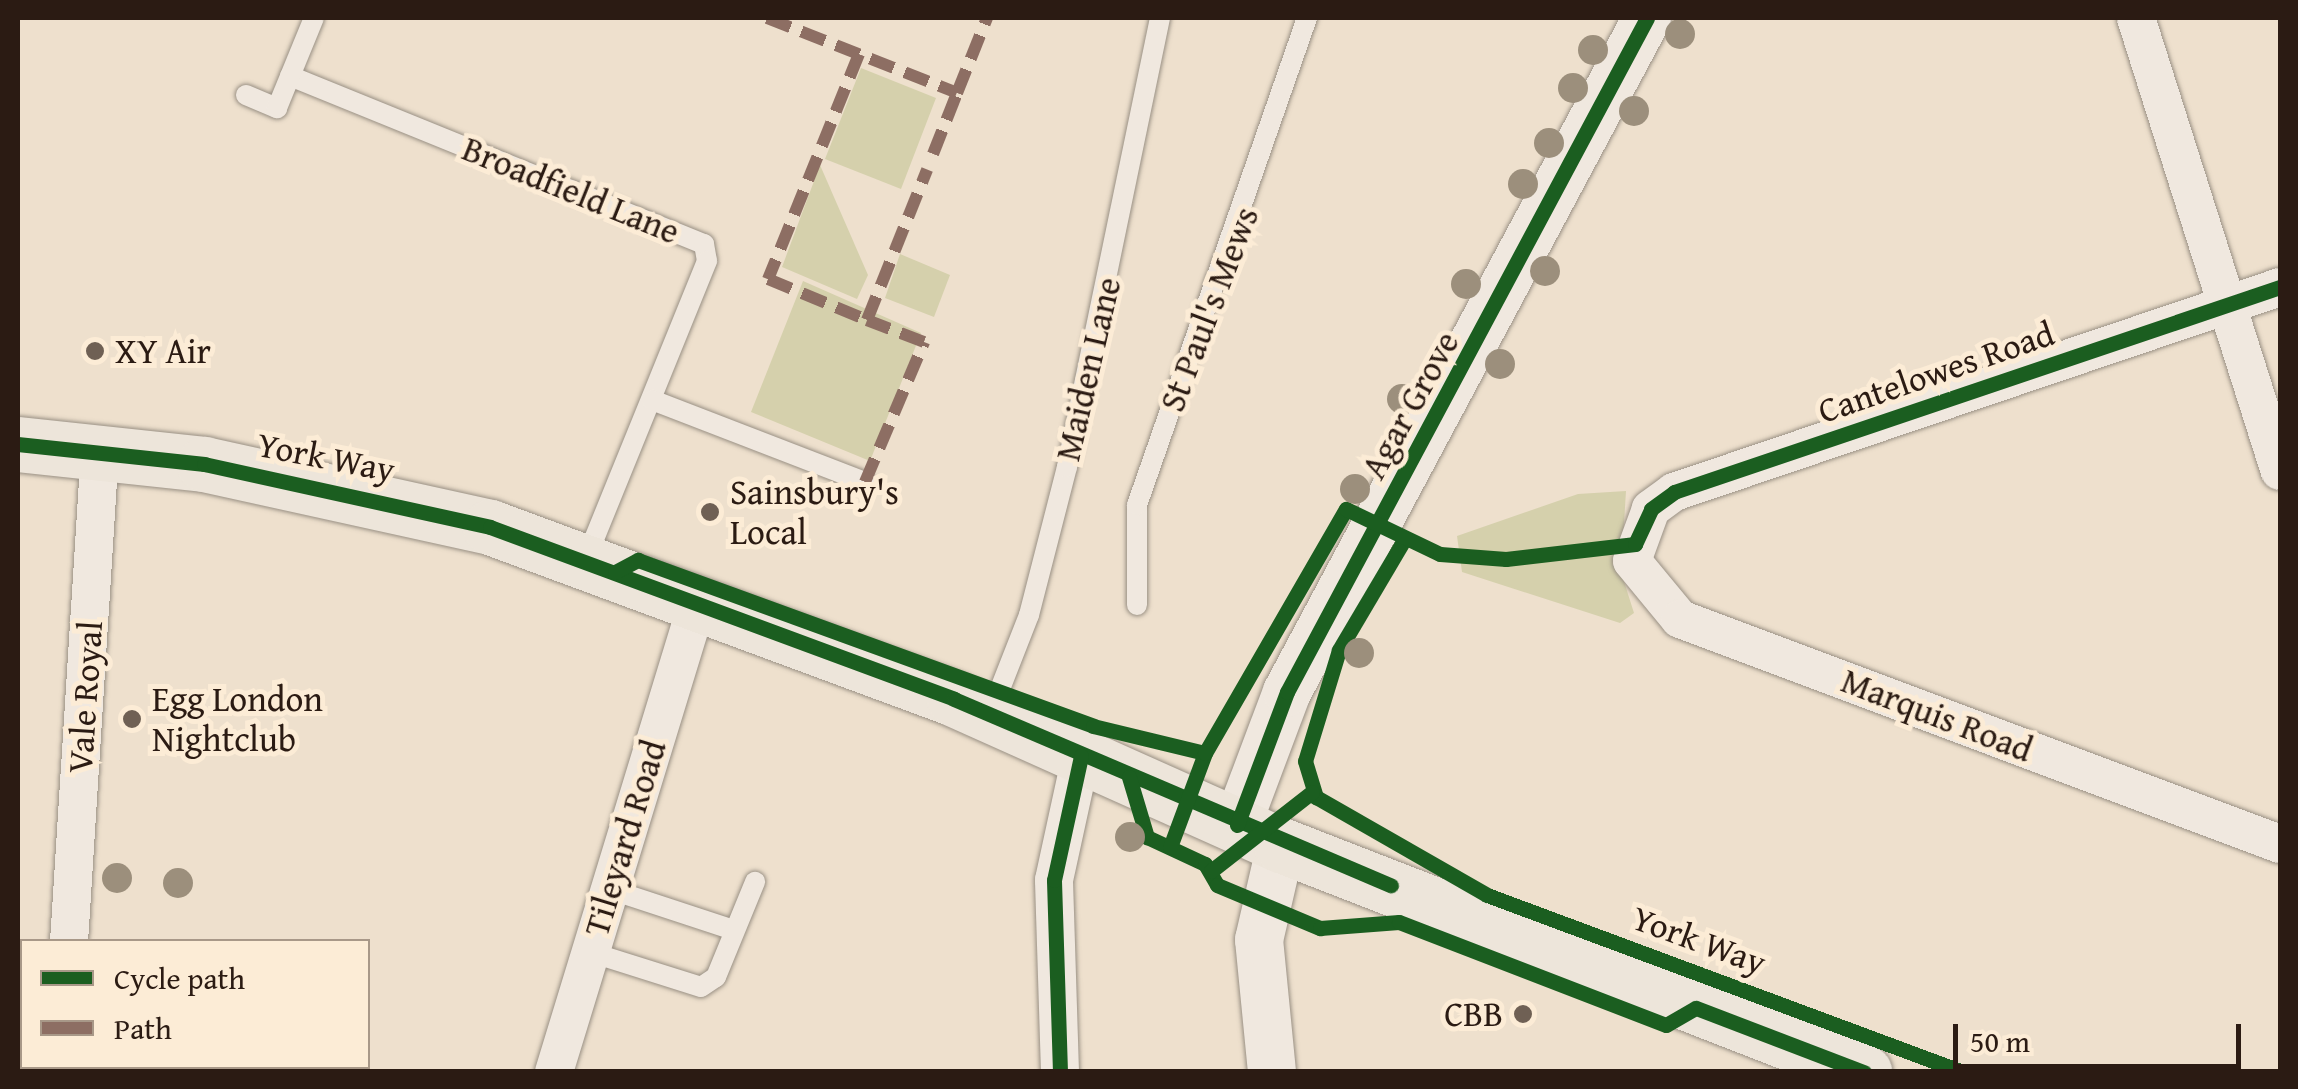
<!DOCTYPE html>
<html>
<head>
<meta charset="utf-8">
<style>
	body { margin:0 }
	#map { position:relative; width:2298px; height:1089px; overflow:hidden; background:#eee0cd; font-family:"Gentium Book Plus",serif }
	div>[style] { position:absolute }
	.green>* { inset:0; background:#d5d0ac }
	.roads { filter:drop-shadow(0 0 2px #999084) drop-shadow(0 0 2px #999084) }
	.service>* { height:20px; margin:-10px; padding:0 10px; transform-origin:10px; border-radius:10px; background:#f0e8df }
	.minor>* { height:38px; margin:-19px; padding:0 19px; transform-origin:19px; border-radius:19px; background:#f0e8df }
	.tertiary>* { height:48px; margin:-24px; padding:0 24px; transform-origin:24px; border-radius:24px; background:#f0e8df }
	.primary>* { height:55px; margin:-27.5px; padding:0 27.5px; transform-origin:27.5px; border-radius:27.5px; background:#ede5da }
	.quiet>* { height:12px; margin-top:-6px; transform-origin:0; background:repeating-linear-gradient(90deg,#8d6e63 0 25px,transparent 0 37px) }
	.cycleway>* { height:15px; margin:-7.5px; padding:0 7.5px; transform-origin:7.5px; border-radius:7.5px; background:#1b5e20 }
	.trees>* { width:30px; height:30px; margin:-15px; border-radius:50%; background:#9c8f7c }
	.dots>* { width:28px; height:28px; translate:-50% -50%; box-sizing:border-box; border:5px solid #fcecd6; border-radius:50% }
	span { translate:-50% -50%; white-space:nowrap; text-align:center; line-height:1.15; -webkit-text-stroke:10px #fcecd6; paint-order:stroke }
	.street-label { font-size:35px; color:#2b1b13 }
	.poi-label { font-size:35px; color:#2b1b13 }
	.left { translate:0 -50%; text-align:left }
	.right { translate:-100% -50%; text-align:right }
	.frame { position:absolute; inset:0; border:20px solid #2b1b13; pointer-events:none }
	.legend { position:absolute; left:20px; top:939px; width:350px; height:130px; box-sizing:border-box; background:#fcecd6; border:2px solid #a89888; margin:0; padding:12px 18px; list-style:none; font-size:30px; color:#2b1b13 }
	.legend li { display:flex; align-items:center; gap:20px; height:50px }
	.legend b { width:50px; border:2px solid #a89888 }
	.scale { position:absolute; left:1953px; top:1024px; width:288px; height:45px; box-sizing:border-box; border:5px solid #2b1b13; border-top:0; padding-left:12px; font-size:30px; line-height:35px; white-space:nowrap; color:#2b1b13; -webkit-text-stroke:8px #fcecd6; paint-order:stroke }
</style>
</head>
<body>
<div id="map">
	<div class="green">
		<i style="clip-path:polygon(861px 68px,936px 98px,901px 189px,825px 159px)"></i>
		<i style="clip-path:polygon(820px 165px,868px 275px,857px 299px,782px 267px)"></i>
		<i style="clip-path:polygon(900px 254px,950px 275px,934px 317px,885px 298px)"></i>
		<i style="clip-path:polygon(803px 281px,921px 333px,870px 461px,751px 412px)"></i>
		<i style="clip-path:polygon(1626px 491px,1621px 572px,1634px 613px,1620px 623px,1462px 572px,1457px 536px,1578px 494px)"></i>
	</div>
	<div class="roads">
		<div class="service">
			<i style="left:290px;top:76px;width:447px;rotate:22.1deg"></i>
			<i style="left:704px;top:244px;width:17px;rotate:80deg"></i>
			<i style="left:707px;top:261px;width:322px;rotate:112.1deg"></i>
			<i style="left:246px;top:95px;width:34px;rotate:23deg"></i>
			<i style="left:277px;top:108px;width:97px;rotate:-67.7deg"></i>
			<i style="left:652px;top:400px;width:228px;rotate:21.1deg"></i>
			<i style="left:1137px;top:605px;width:100px;rotate:-90deg"></i>
			<i style="left:1137px;top:505px;width:516px;rotate:-70.76deg"></i>
			<i style="left:991px;top:712px;width:104px;rotate:-68.6deg"></i>
			<i style="left:1029px;top:615px;width:153px;rotate:-75.6deg"></i>
			<i style="left:1067px;top:467px;width:459px;rotate:-78.3deg"></i>
			<i style="left:609px;top:889px;width:128px;rotate:18.2deg"></i>
			<i style="left:590px;top:952px;width:116px;rotate:17.5deg"></i>
			<i style="left:701px;top:987px;width:18px;rotate:-34deg"></i>
			<i style="left:716px;top:977px;width:103px;rotate:-67.7deg"></i>
		</div>
		<div class="minor">
			<i style="left:2136px;top:18px;width:475px;rotate:72.4deg"></i>
			<i style="left:2280px;top:287px;width:640px;rotate:161.31deg"></i>
			<i style="left:1674px;top:492px;width:29px;rotate:144deg"></i>
			<i style="left:1651px;top:509px;width:55px;rotate:110.1deg"></i>
			<i style="left:1632px;top:561px;width:75px;rotate:50.4deg"></i>
			<i style="left:1680px;top:619px;width:641px;rotate:20.56deg"></i>
			<i style="left:69px;top:942px;width:490px;rotate:-86.4deg"></i>
			<i style="left:61px;top:1072px;width:6px;rotate:-90deg"></i>
			<i style="left:554px;top:1072px;width:489px;rotate:-73deg"></i>
			<i style="left:1060px;top:1072px;width:192px;rotate:-91.8deg"></i>
			<i style="left:1054px;top:880px;width:127px;rotate:-77.7deg"></i>
		</div>
		<div class="tertiary">
			<i style="left:1237px;top:825px;width:142px;rotate:-69.4deg"></i>
			<i style="left:1287px;top:692px;width:764px;rotate:-61.89deg"></i>
			<i style="left:1272px;top:1072px;width:133px;rotate:-95.6deg"></i>
			<i style="left:1259px;top:940px;width:98px;rotate:-77deg"></i>
		</div>
		<div class="primary">
			<i style="left:18px;top:444px;width:187px;rotate:6.1deg"></i>
			<i style="left:204px;top:464px;width:293px;rotate:12.4deg"></i>
			<i style="left:490px;top:527px;width:495px;rotate:20.3deg"></i>
			<i style="left:954px;top:699px;width:358px;rotate:24.1deg"></i>
			<i style="left:1281px;top:845px;width:626px;rotate:21.27deg"></i>
		</div>
	</div>
	<div class="quiet">
		<i style="left:767px;top:18px;width:204px;rotate:21.5deg"></i>
		<i style="left:957px;top:93px;width:81px;rotate:-68.2deg"></i>
		<i style="left:859px;top:54px;width:243px;rotate:112deg"></i>
		<i style="left:768px;top:279px;width:107px;rotate:22.5deg"></i>
		<i style="left:933px;top:154px;width:66px;rotate:-68.5deg"></i>
		<i style="left:865px;top:482px;width:152px;rotate:-67.1deg"></i>
		<i style="left:924px;top:342px;width:61px;rotate:-158.9deg"></i>
		<i style="left:867px;top:320px;width:162px;rotate:-68.2deg"></i>
	</div>
	<div class="cycleway">
		<i style="left:18px;top:444px;width:187px;rotate:6.1deg"></i>
		<i style="left:204px;top:464px;width:293px;rotate:12.4deg"></i>
		<i style="left:490px;top:527px;width:495px;rotate:20.3deg"></i>
		<i style="left:954px;top:699px;width:475px;rotate:23.1deg"></i>
		<i style="left:1404px;top:540px;width:128px;rotate:120.6deg"></i>
		<i style="left:1339px;top:650px;width:116px;rotate:107deg"></i>
		<i style="left:1305px;top:761px;width:38px;rotate:73deg"></i>
		<i style="left:1316px;top:797px;width:197px;rotate:29.8deg"></i>
		<i style="left:1487px;top:895px;width:508px;rotate:20.4deg"></i>
		<i style="left:615px;top:572px;width:26px;rotate:-28deg"></i>
		<i style="left:638px;top:560px;width:484px;rotate:20deg"></i>
		<i style="left:1093px;top:726px;width:115px;rotate:13.6deg"></i>
		<i style="left:1129px;top:777px;width:63px;rotate:73.3deg"></i>
		<i style="left:1147px;top:837px;width:64px;rotate:25deg"></i>
		<i style="left:1205px;top:864px;width:24px;rotate:60deg"></i>
		<i style="left:1217px;top:885px;width:112px;rotate:22.7deg"></i>
		<i style="left:1320px;top:928px;width:79px;rotate:-4.3deg"></i>
		<i style="left:1399px;top:922px;width:286px;rotate:21.1deg"></i>
		<i style="left:1666px;top:1025px;width:34px;rotate:-30deg"></i>
		<i style="left:1696px;top:1008px;width:180px;rotate:20.9deg"></i>
		<i style="left:1237px;top:825px;width:142px;rotate:-69.4deg"></i>
		<i style="left:1287px;top:692px;width:764px;rotate:-61.89deg"></i>
		<i style="left:1170px;top:847px;width:100px;rotate:-69.6deg"></i>
		<i style="left:1205px;top:753px;width:282px;rotate:-60deg"></i>
		<i style="left:1346px;top:509px;width:104px;rotate:25.6deg"></i>
		<i style="left:1440px;top:554px;width:66px;rotate:4.3deg"></i>
		<i style="left:1506px;top:559px;width:130px;rotate:-6.6deg"></i>
		<i style="left:1635px;top:544px;width:38px;rotate:-65deg"></i>
		<i style="left:1651px;top:509px;width:29px;rotate:-36deg"></i>
		<i style="left:1674px;top:492px;width:640px;rotate:-18.69deg"></i>
		<i style="left:1211px;top:871px;width:128px;rotate:-38deg"></i>
		<i style="left:1060px;top:1072px;width:192px;rotate:-91.8deg"></i>
		<i style="left:1054px;top:880px;width:127px;rotate:-77.7deg"></i>
	</div>
	<div class="trees">
		<i style="left:1680px;top:34px"></i>
		<i style="left:1593px;top:50px"></i>
		<i style="left:1573px;top:88px"></i>
		<i style="left:1634px;top:111px"></i>
		<i style="left:1549px;top:143px"></i>
		<i style="left:1523px;top:184px"></i>
		<i style="left:1545px;top:271px"></i>
		<i style="left:1466px;top:284px"></i>
		<i style="left:1500px;top:364px"></i>
		<i style="left:1402px;top:399px"></i>
		<i style="left:1355px;top:489px"></i>
		<i style="left:1359px;top:653px"></i>
		<i style="left:1130px;top:837px"></i>
		<i style="left:117px;top:878px"></i>
		<i style="left:178px;top:883px"></i>
	</div>
	<div class="dots">
		<i style="left:95px;top:351px;background:#6f6054"></i>
		<i style="left:710px;top:512px;background:#6f6054"></i>
		<i style="left:132px;top:719px;background:#6f6054"></i>
		<i style="left:1523px;top:1014px;background:#6f6054"></i>
	</div>
	<div class="street-label">
		<span style="left:571px;top:190px;rotate:22deg">Broadfield Lane</span>
		<span style="left:1209px;top:309px;rotate:-69deg">St Paul's Mews</span>
		<span style="left:1088px;top:369px;rotate:-77deg">Maiden Lane</span>
		<span style="left:1936px;top:372px;rotate:-19deg">Cantelowes Road</span>
		<span style="left:1410px;top:405px;rotate:-61deg">Agar Grove</span>
		<span style="left:326px;top:457px;rotate:11deg">York Way</span>
		<span style="left:85px;top:697px;rotate:-86deg">Vale Royal</span>
		<span style="left:1937px;top:715px;rotate:21deg">Marquis Road</span>
		<span style="left:625px;top:838px;rotate:-73deg">Tileyard Road</span>
		<span style="left:1699px;top:940px;rotate:20deg">York Way</span>
	</div>
	<div class="poi-label">
		<span class="left" style="left:115px;top:351px">XY Air</span>
		<span class="left" style="left:730px;top:512px">Sainsbury's<br>Local</span>
		<span class="left" style="left:152px;top:719px">Egg London<br>Nightclub</span>
		<span class="right" style="left:1503px;top:1014px">CBB</span>
	</div>
	<div class="frame"></div>
	<ul class="legend">
	<li><b style="height:12px;background:#1b5e20"></b>Cycle path</li>
	<li><b style="height:12px;background:#8d6e63"></b>Path</li>
	</ul>
	<div class="scale">50 m</div>
</div>
</body>
</html>
